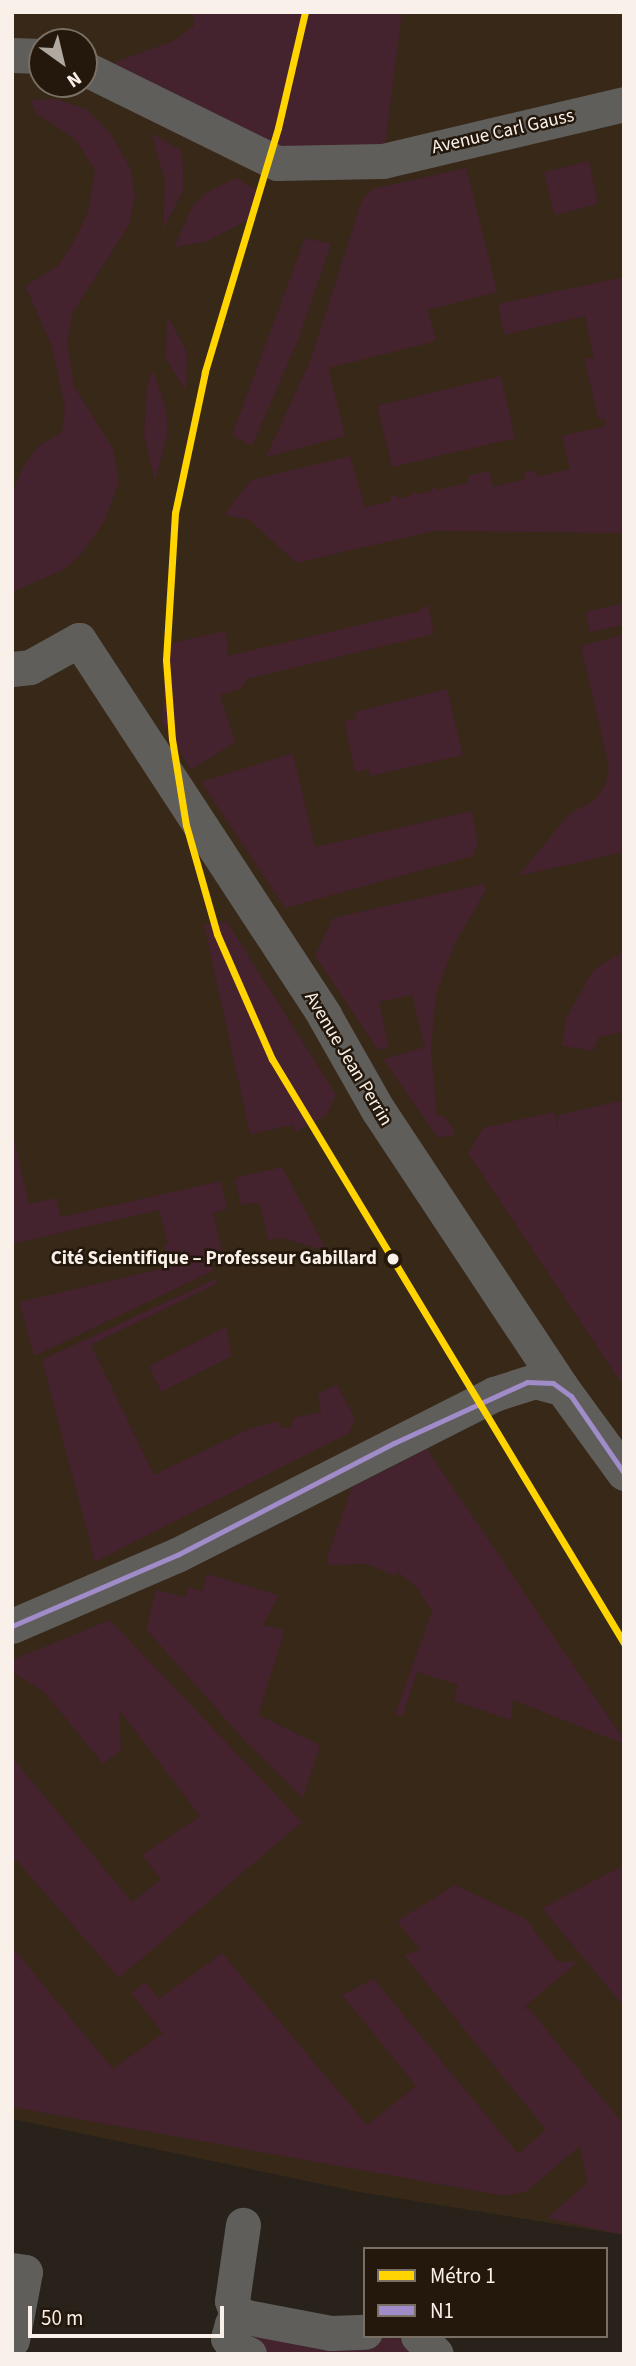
<!DOCTYPE html>
<html>
<head>
<meta charset="utf-8">
<style>
	body { margin:0 }
	#map { position:relative; width:636px; height:2366px; overflow:hidden; background:#28221b; font-family:"Source Sans 3",sans-serif }
	div>[style] { position:absolute }
	.built>* { inset:0; background:#372818 }
	.green>* { inset:0; background:#44222e }
	.minor>* { height:35px; margin:-17.5px; padding:0 17.5px; transform-origin:17.5px; border-radius:17.5px; background:#5f5e5b }
	.bus-1>* { height:5px; margin:-2.5px; padding:0 2.5px; transform-origin:2.5px; border-radius:2.5px; background:#9f8cc8 }
	.metro-1>* { height:7px; margin:-3.5px; padding:0 3.5px; transform-origin:3.5px; border-radius:3.5px; background:#ffd400 }
	.dots>* { width:19px; height:19px; translate:-50% -50%; box-sizing:border-box; border:4px solid #24180c; border-radius:50% }
	span { translate:-50% -50%; white-space:nowrap; text-align:center; line-height:1.15; -webkit-text-stroke:5px #24180c; paint-order:stroke }
	.street-label { font-size:19px; color:#f9f1e9 }
	.stop-label { font-size:19px; color:#f9f1e9; font-weight:700 }
	.right { translate:-100% -50%; text-align:right }
	.frame { position:absolute; inset:0; border:14px solid #f9f1e9; pointer-events:none }
	.legend { position:absolute; left:363px; top:2247px; width:245px; height:91px; box-sizing:border-box; background:#24180c; border:2px solid #796f64; margin:0; padding:9px 12px; list-style:none; font-size:21px; color:#f9f1e9 }
	.legend li { display:flex; align-items:center; gap:14px; height:35px }
	.legend b { width:35px; border:2px solid #796f64 }
	.north { position:absolute; left:28px; top:28px; width:70px; height:70px; box-sizing:border-box; background:#24180c; border:2px solid #796f64; border-radius:50%; rotate:146deg; font-size:19px; font-weight:700; line-height:28px; text-align:center; color:#f9f1e9 }
	.north::after { content:''; display:block; margin:auto; width:24px; height:32px; background:#b0a9a1; clip-path:polygon(50% 0,100% 100%,50% 72%,0 100%) }
	.scale { position:absolute; left:28px; top:2306px; width:196px; height:32px; box-sizing:border-box; border:4px solid #f9f1e9; border-top:0; padding-left:9px; font-size:21px; line-height:24px; white-space:nowrap; color:#f9f1e9; -webkit-text-stroke:5px #24180c; paint-order:stroke }
</style>
</head>
<body>
<div id="map">
	<div class="built">
		<i style="clip-path:polygon(evenodd,12px 12px,624px 12px,624px 2232px,618px 2234px,359px 2192px,12px 2119px,12px 12px,42px 42px,84px 42px,84px 84px,42px 84px,42px 42px)"></i>
	</div>
	<div class="green">
		<i style="clip-path:polygon(193px 12px,402px 12px,383px 161px,298px 163px,91px 71px,173px 41px,194px 26px)"></i>
		<i style="clip-path:polygon(56px 99px,86px 109px,111px 134px,131px 170px,135px 196px,129px 225px,73px 312px,67px 341px,74px 386px,113px 449px,119px 482px,104px 522px,79px 557px,61px 571px,12px 592px,12px 494px,23px 467px,37px 447px,62px 432px,65px 407px,51px 344px,25px 286px,58px 266px,73px 243px,88px 212px,95px 170px,75px 139px,36px 113px,30px 100px)"></i>
		<i style="clip-path:polygon(151px 133px,182px 151px,184px 188px,163px 231px,165px 181px)"></i>
		<i style="clip-path:polygon(589px 161px,598px 204px,554px 215px,544px 172px)"></i>
		<i style="clip-path:polygon(466px 168px,497px 292px,428px 310px,436px 341px,328px 368px,345px 436px,266px 457px,310px 361px,362px 200px,372px 189px)"></i>
		<i style="clip-path:polygon(236px 178px,260px 192px,250px 219px,205px 242px,174px 247px,192px 207px,206px 193px)"></i>
		<i style="clip-path:polygon(305px 238px,331px 244px,299px 338px,252px 446px,232px 435px)"></i>
		<i style="clip-path:polygon(624px 277px,624px 533px,433px 531px,296px 563px,250px 520px,224px 515px,251px 480px,350px 456px,365px 507px,391px 501px,391px 496px,397px 495px,398px 499px,413px 495px,413px 491px,418px 494px,432px 491px,432px 486px,437px 490px,469px 482px,468px 476px,489px 471px,493px 487px,525px 479px,524px 473px,535px 470px,537px 477px,570px 469px,562px 436px,606px 426px,604px 418px,598px 419px,584px 357px,594px 360px,585px 316px,504px 335px,498px 304px)"></i>
		<i style="clip-path:polygon(167px 315px,187px 352px,186px 391px,166px 359px)"></i>
		<i style="clip-path:polygon(153px 370px,166px 409px,168px 432px,155px 481px,144px 435px,147px 386px)"></i>
		<i style="clip-path:polygon(501px 376px,515px 438px,392px 467px,377px 406px)"></i>
		<i style="clip-path:polygon(624px 603px,624px 625px,590px 632px,585px 612px)"></i>
		<i style="clip-path:polygon(428px 604px,434px 634px,247px 679px,242px 688px,220px 695px,235px 742px,191px 770px,162px 723px,166px 644px,226px 631px,228px 656px,419px 611px)"></i>
		<i style="clip-path:polygon(624px 634px,624px 852px,518px 876px,570px 813px,594px 801px,605px 786px,609px 768px,581px 646px)"></i>
		<i style="clip-path:polygon(447px 689px,463px 755px,370px 776px,368px 769px,355px 772px,344px 721px,357px 718px,355px 712px)"></i>
		<i style="clip-path:polygon(293px 753px,315px 847px,472px 811px,478px 844px,473px 856px,285px 908px,201px 782px)"></i>
		<i style="clip-path:polygon(483px 884px,486px 890px,454px 945px,436px 994px,431px 1049px,437px 1117px,445px 1116px,456px 1135px,438px 1138px,383px 1059px,425px 1047px,412px 995px,379px 1002px,389px 1047px,378px 1050px,315px 956px,333px 918px)"></i>
		<i style="clip-path:polygon(227px 922px,336px 1095px,326px 1116px,295px 1132px,293px 1125px,250px 1134px,204px 924px)"></i>
		<i style="clip-path:polygon(624px 951px,624px 1032px,599px 1037px,593px 1051px,562px 1046px,566px 1019px,593px 970px)"></i>
		<i style="clip-path:polygon(624px 1100px,624px 1387px,468px 1153px,483px 1128px,554px 1112px,558px 1127px,558px 1115px)"></i>
		<i style="clip-path:polygon(12px 1130px,29px 1204px,56px 1198px,61px 1217px,221px 1181px,227px 1209px,213px 1213px,224px 1258px,211px 1262px,213px 1271px,34px 1356px,19px 1302px,169px 1267px,164px 1246px,168px 1244px,159px 1210px,12px 1244px)"></i>
		<i style="clip-path:polygon(282px 1167px,327px 1251px,282px 1238px,268px 1240px,259px 1202px,241px 1205px,235px 1178px)"></i>
		<i style="clip-path:polygon(215px 1279px,216px 1284px,91px 1345px,154px 1475px,249px 1429px,277px 1421px,282px 1428px,290px 1428px,294px 1418px,321px 1412px,318px 1394px,337px 1384px,355px 1419px,349px 1433px,95px 1562px,42px 1360px)"></i>
		<i style="clip-path:polygon(226px 1327px,232px 1356px,161px 1392px,149px 1366px)"></i>
		<i style="clip-path:polygon(427px 1449px,624px 1740px,624px 1744px,513px 1700px,511px 1720px,454px 1701px,458px 1685px,417px 1672px,403px 1716px,395px 1714px,432px 1611px,418px 1589px,397px 1571px,396px 1576px,367px 1564px,328px 1565px,327px 1558px,352px 1487px)"></i>
		<i style="clip-path:polygon(207px 1574px,279px 1595px,263px 1625px,285px 1630px,258px 1715px,320px 1745px,303px 1798px,244px 1740px,146px 1629px,156px 1590px,185px 1597px,188px 1587px,202px 1591px)"></i>
		<i style="clip-path:polygon(110px 1620px,302px 1822px,119px 1978px,16px 1860px,12px 1862px,12px 1757px,132px 1902px,161px 1879px,142px 1855px,200px 1816px,119px 1710px,121px 1750px,103px 1764px,44px 1692px,12px 1672px,12px 1660px)"></i>
		<i style="clip-path:polygon(624px 1865px,624px 2007px,542px 1908px)"></i>
		<i style="clip-path:polygon(455px 1885px,526px 1919px,558px 1962px,578px 1962px,511px 2018px,527px 2006px,624px 2125px,624px 2235px,547px 2218px,587px 2183px,580px 2146px,527px 2191px,505px 2196px,12px 2107px,12px 1947px,113px 2069px,163px 2033px,131px 1993px,145px 1982px,159px 1999px,222px 1953px,367px 2125px,416px 2086px,342px 1995px,374px 1979px,518px 2154px,546px 2130px,404px 1955px,420px 1950px,397px 1921px)"></i>
		<i style="clip-path:polygon(239px 2334px,393px 2337px,407px 2340px,428px 2354px,275px 2354px,247px 2348px)"></i>
	</div>
	<div class="minor">
		<i style="left:12px;top:55px;width:30px;rotate:2deg"></i>
		<i style="left:84px;top:68px;width:215px;rotate:26.2deg"></i>
		<i style="left:277px;top:163px;width:106px;rotate:-1.1deg"></i>
		<i style="left:383px;top:161px;width:248px;rotate:-13.3deg"></i>
		<i style="left:12px;top:669px;width:18px;rotate:-6deg"></i>
		<i style="left:30px;top:667px;width:56px;rotate:-28.9deg"></i>
		<i style="left:79px;top:640px;width:448px;rotate:56.8deg"></i>
		<i style="left:324px;top:1015px;width:109px;rotate:60.4deg"></i>
		<i style="left:378px;top:1110px;width:333px;rotate:56.5deg"></i>
		<i style="left:562px;top:1388px;width:105px;rotate:53.9deg"></i>
		<i style="left:12px;top:1626px;width:180px;rotate:-23.3deg"></i>
		<i style="left:177px;top:1555px;width:356px;rotate:-26.9deg"></i>
		<i style="left:494px;top:1394px;width:43px;rotate:-17.6deg"></i>
		<i style="left:535px;top:1381px;width:28px;rotate:15deg"></i>
		<i style="left:12px;top:2270px;width:13px;rotate:9deg"></i>
		<i style="left:25px;top:2272px;width:69px;rotate:100.8deg"></i>
		<i style="left:238px;top:2319px;width:19px;rotate:-108deg"></i>
		<i style="left:232px;top:2301px;width:77px;rotate:-81.8deg"></i>
		<i style="left:418px;top:2336px;width:25px;rotate:45deg"></i>
		<i style="left:249px;top:2354px;width:15px;rotate:-157deg"></i>
		<i style="left:235px;top:2348px;width:12px;rotate:-125deg"></i>
		<i style="left:228px;top:2338px;width:15px;rotate:-74deg"></i>
		<i style="left:232px;top:2324px;width:16px;rotate:-27deg"></i>
		<i style="left:246px;top:2317px;width:86px;rotate:10.7deg"></i>
		<i style="left:331px;top:2333px;width:34px;rotate:-2deg"></i>
	</div>
	<div class="bus-1">
		<i style="left:12px;top:1626px;width:180px;rotate:-23.3deg"></i>
		<i style="left:177px;top:1555px;width:244px;rotate:-27.3deg"></i>
		<i style="left:394px;top:1443px;width:146px;rotate:-24.6deg"></i>
		<i style="left:527px;top:1382px;width:26px;rotate:2deg"></i>
		<i style="left:553px;top:1383px;width:22px;rotate:36deg"></i>
		<i style="left:571px;top:1396px;width:93px;rotate:55.5deg"></i>
	</div>
	<div class="metro-1">
		<i style="left:305px;top:12px;width:119px;rotate:103.1deg"></i>
		<i style="left:278px;top:128px;width:255px;rotate:106.7deg"></i>
		<i style="left:205px;top:372px;width:144px;rotate:102deg"></i>
		<i style="left:175px;top:513px;width:147px;rotate:93.5deg"></i>
		<i style="left:166px;top:660px;width:79px;rotate:85.7deg"></i>
		<i style="left:172px;top:739px;width:87px;rotate:80.8deg"></i>
		<i style="left:186px;top:825px;width:113px;rotate:74.1deg"></i>
		<i style="left:217px;top:934px;width:137px;rotate:66.3deg"></i>
		<i style="left:272px;top:1059px;width:682px;rotate:58.92deg"></i>
	</div>
	<div class="dots">
		<i style="left:393px;top:1259px;background:#f9f1e9"></i>
	</div>
	<div class="street-label">
		<span style="left:503px;top:132px;rotate:-13deg">Avenue Carl Gauss</span>
		<span style="left:348px;top:1059px;rotate:59deg">Avenue Jean Perrin</span>
	</div>
	<div class="stop-label">
		<span class="right" style="left:377px;top:1259px">Cité Scientifique – Professeur Gabillard</span>
	</div>
	<div class="frame"></div>
	<ul class="legend">
	<li><b style="height:9px;background:#ffd400"></b>Métro 1</li>
	<li><b style="height:9px;background:#9f8cc8"></b>N1</li>
	</ul>
	<div class="north">N</div>
	<div class="scale">50 m</div>
</div>
</body>
</html>
